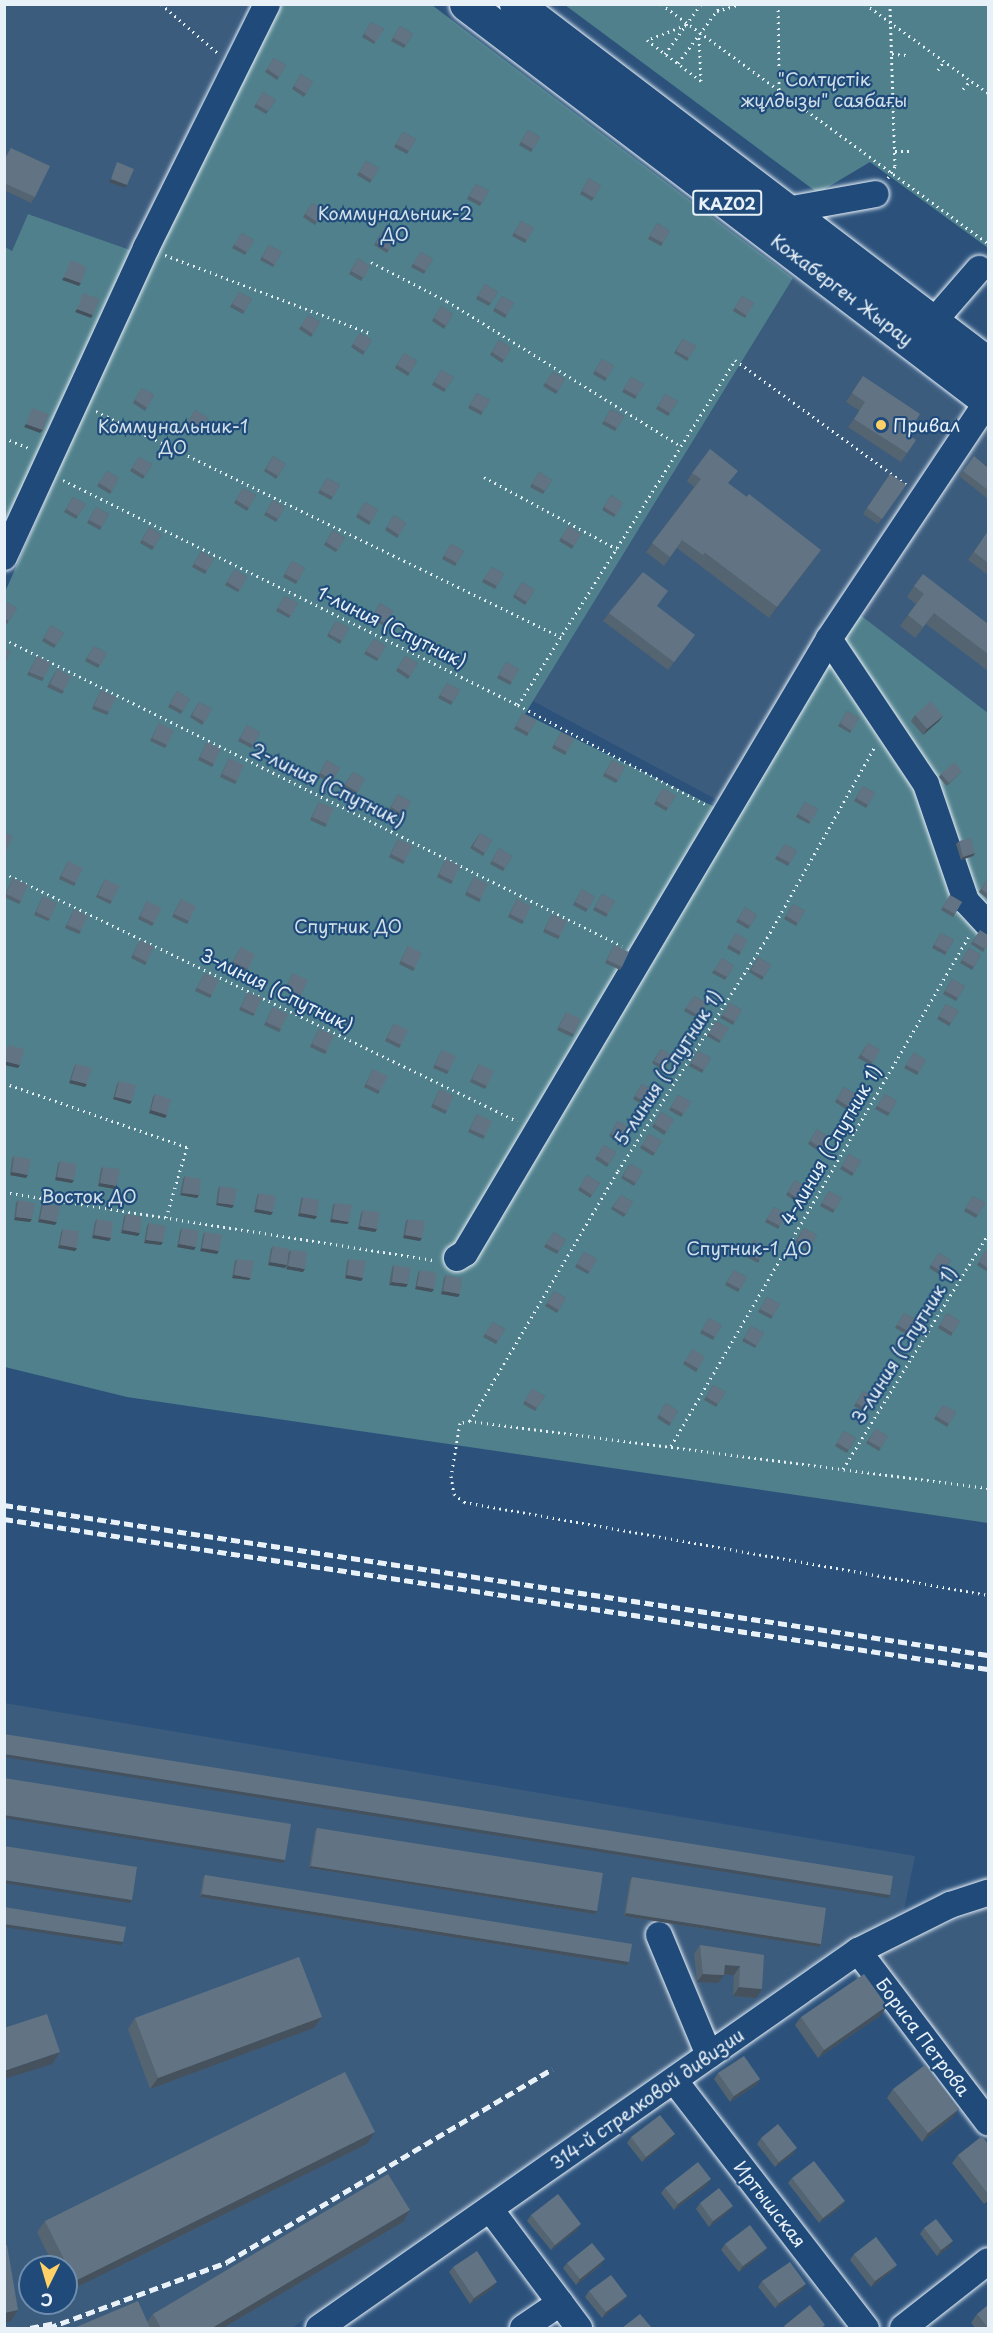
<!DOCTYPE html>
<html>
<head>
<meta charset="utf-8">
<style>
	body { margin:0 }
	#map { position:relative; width:993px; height:2333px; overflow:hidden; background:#2c527c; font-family:"Playpen Sans",sans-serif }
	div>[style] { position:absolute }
	.built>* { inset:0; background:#3c5c7e }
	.green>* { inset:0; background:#4f808c }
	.path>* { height:3px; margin-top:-1.5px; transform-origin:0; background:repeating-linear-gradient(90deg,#e8f1f8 0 1.5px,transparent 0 6px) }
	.roads { filter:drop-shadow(0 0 2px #e8f1f8) drop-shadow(0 0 2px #e8f1f8) }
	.minor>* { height:26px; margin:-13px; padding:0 13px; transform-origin:13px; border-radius:13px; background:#1f4a7a }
	.highway>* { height:33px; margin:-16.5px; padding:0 16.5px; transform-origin:16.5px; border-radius:16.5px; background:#1f4a7a }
	.rail>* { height:4.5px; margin-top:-2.25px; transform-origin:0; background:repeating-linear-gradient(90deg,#e8f1f8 0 9px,transparent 0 13.5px) }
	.wall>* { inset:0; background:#546471 }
	.shaded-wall>* { inset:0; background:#45515c }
	.building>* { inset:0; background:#627483 }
	.dots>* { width:16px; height:16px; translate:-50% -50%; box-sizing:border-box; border:3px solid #1f4a7a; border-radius:50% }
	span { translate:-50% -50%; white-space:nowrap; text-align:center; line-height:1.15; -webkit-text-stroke:4.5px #1f4a7a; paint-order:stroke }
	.shield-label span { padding:2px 4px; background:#1f4a7a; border:2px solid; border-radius:4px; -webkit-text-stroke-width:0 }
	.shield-label { font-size:16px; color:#e8f1f8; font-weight:700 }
	.park-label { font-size:18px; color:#d1e0e8 }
	.street-label { font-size:18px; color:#e8f1f8 }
	.poi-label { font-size:18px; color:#e8f1f8 }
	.left { translate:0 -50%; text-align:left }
	.frame { position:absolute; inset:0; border:6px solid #e8f1f8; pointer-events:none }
	.north { position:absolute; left:18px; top:2255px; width:60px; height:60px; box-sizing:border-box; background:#1f4a7a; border:2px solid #6f8dac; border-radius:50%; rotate:185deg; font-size:16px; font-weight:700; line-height:24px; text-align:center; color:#e8f1f8 }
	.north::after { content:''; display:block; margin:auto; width:21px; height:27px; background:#ffd166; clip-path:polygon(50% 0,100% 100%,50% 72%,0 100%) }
</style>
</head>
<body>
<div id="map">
	<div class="built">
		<i style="clip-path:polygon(4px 5px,246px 5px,133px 251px,28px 214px,12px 251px,5px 247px)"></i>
		<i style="clip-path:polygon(793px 278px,988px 428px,988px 713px,843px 602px,723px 803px,533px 701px)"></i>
		<i style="clip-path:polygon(evenodd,4px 1703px,915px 1856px,904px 1910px,841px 1945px,292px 2328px,5px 2328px,4px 1703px,30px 2267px,66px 2267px,66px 2303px,30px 2303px,30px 2267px)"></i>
		<i style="clip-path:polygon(988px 1907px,988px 2101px,874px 1954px)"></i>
	</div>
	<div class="green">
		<i style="clip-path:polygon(281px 5px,432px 5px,793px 278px,525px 714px,731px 815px,855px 611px,988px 713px,988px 1523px,127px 1397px,5px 1367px,5px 592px,128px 311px)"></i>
		<i style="clip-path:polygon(565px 5px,988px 5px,988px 248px,870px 162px,818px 193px)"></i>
		<i style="clip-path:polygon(28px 214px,133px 251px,5px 555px,5px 247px,12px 251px)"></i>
	</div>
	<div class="path">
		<i style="left:161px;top:4px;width:77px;rotate:40.8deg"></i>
		<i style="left:661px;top:4px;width:405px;rotate:36.2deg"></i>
		<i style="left:778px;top:4px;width:86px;rotate:89.3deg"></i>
		<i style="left:865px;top:4px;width:152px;rotate:35.9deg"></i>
		<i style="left:717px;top:11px;width:25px;rotate:-16deg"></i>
		<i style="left:686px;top:25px;width:42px;rotate:159deg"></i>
		<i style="left:647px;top:40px;width:68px;rotate:37.2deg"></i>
		<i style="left:701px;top:81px;width:46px;rotate:-92.5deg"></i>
		<i style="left:665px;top:54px;width:62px;rotate:-54.2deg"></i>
		<i style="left:892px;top:54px;width:15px;rotate:4deg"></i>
		<i style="left:678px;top:63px;width:74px;rotate:-53.3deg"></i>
		<i style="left:938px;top:70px;width:11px;rotate:-56deg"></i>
		<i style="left:963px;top:89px;width:12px;rotate:-48deg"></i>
		<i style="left:895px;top:151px;width:15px"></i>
		<i style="left:888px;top:178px;width:14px;rotate:-60deg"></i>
		<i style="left:895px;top:166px;width:162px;rotate:-91.8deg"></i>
		<i style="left:165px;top:255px;width:218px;rotate:20.9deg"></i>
		<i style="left:371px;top:262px;width:85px;rotate:27.2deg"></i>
		<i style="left:447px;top:301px;width:275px;rotate:31.8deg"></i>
		<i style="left:96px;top:411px;width:517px;rotate:25.92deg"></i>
		<i style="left:4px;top:438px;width:29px;rotate:22deg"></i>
		<i style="left:484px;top:477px;width:151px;rotate:28.4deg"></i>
		<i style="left:63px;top:480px;width:508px;rotate:26.31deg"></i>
		<i style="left:518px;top:705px;width:212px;rotate:27.9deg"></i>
		<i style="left:4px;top:639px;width:690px;rotate:26.42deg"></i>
		<i style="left:518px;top:705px;width:408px;rotate:-57.8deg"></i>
		<i style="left:735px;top:360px;width:213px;rotate:36deg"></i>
		<i style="left:4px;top:873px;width:570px;rotate:25.8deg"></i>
		<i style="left:4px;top:1083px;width:194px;rotate:19.3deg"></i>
		<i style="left:187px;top:1147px;width:74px;rotate:106.5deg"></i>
		<i style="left:4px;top:1192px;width:436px;rotate:9deg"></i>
		<i style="left:470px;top:1421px;width:291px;rotate:-59.4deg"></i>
		<i style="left:618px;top:1171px;width:277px;rotate:-57.4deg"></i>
		<i style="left:767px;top:938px;width:220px;rotate:-60.6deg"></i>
		<i style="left:671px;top:1446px;width:591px;rotate:-59.7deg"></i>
		<i style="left:843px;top:1469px;width:276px;rotate:-58.3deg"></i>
		<i style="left:988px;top:1488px;width:522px;rotate:-172.63deg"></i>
		<i style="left:470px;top:1421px;width:10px;rotate:169deg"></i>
		<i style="left:460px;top:1423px;width:54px;rotate:99.6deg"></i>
		<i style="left:451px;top:1476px;width:18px;rotate:81deg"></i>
		<i style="left:454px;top:1494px;width:13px;rotate:39deg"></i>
		<i style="left:464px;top:1502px;width:532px;rotate:10.06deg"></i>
	</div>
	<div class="roads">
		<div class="minor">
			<i style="left:787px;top:210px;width:90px;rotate:-10.2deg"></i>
			<i style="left:934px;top:321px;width:69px;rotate:-49.1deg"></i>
			<i style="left:4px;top:557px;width:340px;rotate:-65.3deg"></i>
			<i style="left:146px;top:248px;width:272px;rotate:-63.6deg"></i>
			<i style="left:829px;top:639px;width:174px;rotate:56.2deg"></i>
			<i style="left:926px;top:784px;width:124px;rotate:71.1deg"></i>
			<i style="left:966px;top:901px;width:33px;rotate:47deg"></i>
			<i style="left:457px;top:1258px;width:9px;rotate:-32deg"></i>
			<i style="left:465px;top:1253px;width:714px;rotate:-59.34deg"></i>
			<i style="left:829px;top:639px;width:286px;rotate:-56.3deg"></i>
			<i style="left:659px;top:1935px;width:130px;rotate:67.4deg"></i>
			<i style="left:858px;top:1951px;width:215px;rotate:52.8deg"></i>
			<i style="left:674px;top:2080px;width:314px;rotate:52.3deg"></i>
			<i style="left:490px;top:2209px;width:149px;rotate:53.2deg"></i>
			<i style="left:319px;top:2328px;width:658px;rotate:-34.97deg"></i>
			<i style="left:858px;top:1951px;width:103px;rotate:-26.6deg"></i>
			<i style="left:950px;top:1905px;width:40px;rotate:-18deg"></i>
			<i style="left:523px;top:2328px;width:45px;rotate:-34deg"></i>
			<i style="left:903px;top:2328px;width:108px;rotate:-38.2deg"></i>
		</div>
		<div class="highway">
			<i style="left:466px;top:4px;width:656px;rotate:37.25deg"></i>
			<i style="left:516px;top:4px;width:594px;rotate:37.33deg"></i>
		</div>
	</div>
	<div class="rail">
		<i style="left:4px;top:1505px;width:995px;rotate:8.67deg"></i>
		<i style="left:4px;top:1519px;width:995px;rotate:8.67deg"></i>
		<i style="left:30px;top:2328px;width:26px;rotate:-11deg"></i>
		<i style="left:48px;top:2328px;width:191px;rotate:-20.2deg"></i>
		<i style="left:227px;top:2262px;width:378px;rotate:-30.7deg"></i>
	</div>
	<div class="wall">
		<i style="clip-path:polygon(371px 22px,384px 29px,374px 44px,362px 37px)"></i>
		<i style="clip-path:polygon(400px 26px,413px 34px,404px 48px,391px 41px)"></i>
		<i style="clip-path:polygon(274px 58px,286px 65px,277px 80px,265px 72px)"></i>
		<i style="clip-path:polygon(301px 74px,313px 82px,304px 97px,292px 89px)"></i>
		<i style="clip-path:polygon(263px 92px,276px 100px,266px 114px,254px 107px)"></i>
		<i style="clip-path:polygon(528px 130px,540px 137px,531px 152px,519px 145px)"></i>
		<i style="clip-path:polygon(403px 132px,416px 139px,407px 154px,394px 147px)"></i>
		<i style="clip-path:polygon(11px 148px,35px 197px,31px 203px,4px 190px,4px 159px)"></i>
		<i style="clip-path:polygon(366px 161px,379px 168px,370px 183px,357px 175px)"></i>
		<i style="clip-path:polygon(589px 178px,601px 186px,592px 201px,580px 194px)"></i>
		<i style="clip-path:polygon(476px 184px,489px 191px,480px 206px,467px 199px)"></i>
		<i style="clip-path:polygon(312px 203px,324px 210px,315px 225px,303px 217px)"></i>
		<i style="clip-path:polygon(521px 221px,534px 228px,525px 243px,512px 236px)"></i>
		<i style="clip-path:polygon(657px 223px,670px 231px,661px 246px,648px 239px)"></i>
		<i style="clip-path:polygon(383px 230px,396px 238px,387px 253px,374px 245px)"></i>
		<i style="clip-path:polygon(242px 233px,254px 240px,245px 255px,232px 248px)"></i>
		<i style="clip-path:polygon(269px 245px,282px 252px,273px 267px,260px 260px)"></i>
		<i style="clip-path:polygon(421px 252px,433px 259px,424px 274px,411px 267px)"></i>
		<i style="clip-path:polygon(358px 258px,370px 266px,361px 281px,349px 274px)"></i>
		<i style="clip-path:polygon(485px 284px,498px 292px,489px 306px,476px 299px)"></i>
		<i style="clip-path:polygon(239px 292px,252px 299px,243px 314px,230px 307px)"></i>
		<i style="clip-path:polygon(502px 296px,514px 303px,505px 318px,493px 311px)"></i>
		<i style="clip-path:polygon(742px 296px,754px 303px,745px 318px,733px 311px)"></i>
		<i style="clip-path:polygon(441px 306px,453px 314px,444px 329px,432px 321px)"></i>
		<i style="clip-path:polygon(308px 315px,320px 322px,311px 337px,299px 329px)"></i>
		<i style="clip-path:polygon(360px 333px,372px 340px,363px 355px,351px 347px)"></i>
		<i style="clip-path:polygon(683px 339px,696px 346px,687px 361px,674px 353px)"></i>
		<i style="clip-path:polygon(499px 340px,511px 348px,502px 363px,490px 355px)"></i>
		<i style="clip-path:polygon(404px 353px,417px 361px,408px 376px,395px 368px)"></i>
		<i style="clip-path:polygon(602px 359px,614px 366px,605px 381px,593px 374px)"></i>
		<i style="clip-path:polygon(441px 370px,454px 377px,444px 392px,432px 385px)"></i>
		<i style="clip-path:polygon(553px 372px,565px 379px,556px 394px,543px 386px)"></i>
		<i style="clip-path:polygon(863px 376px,907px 434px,916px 440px,901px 462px,848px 427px,860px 411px,846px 402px)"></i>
		<i style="clip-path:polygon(631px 377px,644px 384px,635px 399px,622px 392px)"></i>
		<i style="clip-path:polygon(142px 388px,154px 395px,145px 411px,133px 403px)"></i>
		<i style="clip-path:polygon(477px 393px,490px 400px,481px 415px,468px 408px)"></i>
		<i style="clip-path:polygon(665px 394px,678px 401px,668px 416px,656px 409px)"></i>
		<i style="clip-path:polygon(611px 409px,624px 416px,615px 431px,602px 424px)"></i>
		<i style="clip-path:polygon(195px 410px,208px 418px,198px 432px,186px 425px)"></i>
		<i style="clip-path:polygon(273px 456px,286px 464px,276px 479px,264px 471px)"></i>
		<i style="clip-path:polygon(974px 456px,988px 468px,988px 499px,959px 476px)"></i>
		<i style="clip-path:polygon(139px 457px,152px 464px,143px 479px,130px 471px)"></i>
		<i style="clip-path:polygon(107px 471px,119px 478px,110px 494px,97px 486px)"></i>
		<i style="clip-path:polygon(539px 472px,552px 480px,543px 494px,530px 487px)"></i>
		<i style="clip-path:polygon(692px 473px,729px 484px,813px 561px,769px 618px,677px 548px,664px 566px,646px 552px,694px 487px,687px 481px)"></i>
		<i style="clip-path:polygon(890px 474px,906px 485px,878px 524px,863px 514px)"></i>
		<i style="clip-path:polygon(327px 478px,340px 485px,331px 500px,318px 493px)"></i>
		<i style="clip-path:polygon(243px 488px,256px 495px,247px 511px,234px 503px)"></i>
		<i style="clip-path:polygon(611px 495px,623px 503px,614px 517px,602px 510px)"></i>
		<i style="clip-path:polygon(73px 497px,86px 504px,76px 519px,64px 512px)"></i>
		<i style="clip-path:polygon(273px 500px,285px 507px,276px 522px,264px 515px)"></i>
		<i style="clip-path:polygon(365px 502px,378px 510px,369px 525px,356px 517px)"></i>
		<i style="clip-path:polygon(96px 507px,109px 514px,100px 530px,87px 523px)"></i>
		<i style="clip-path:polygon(394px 515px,406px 523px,397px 538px,385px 530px)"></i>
		<i style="clip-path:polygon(569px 526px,581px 534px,572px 549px,559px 541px)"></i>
		<i style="clip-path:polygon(149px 527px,162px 535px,152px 550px,140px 543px)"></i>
		<i style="clip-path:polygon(333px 530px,345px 538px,336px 552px,324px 545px)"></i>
		<i style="clip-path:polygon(988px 531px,988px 575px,968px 560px)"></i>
		<i style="clip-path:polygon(451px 544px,464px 551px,455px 566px,442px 559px)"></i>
		<i style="clip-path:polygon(201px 551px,214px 559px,205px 574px,192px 567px)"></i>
		<i style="clip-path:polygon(292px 561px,305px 568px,296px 584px,283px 577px)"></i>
		<i style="clip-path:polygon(492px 567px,504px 574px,495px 589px,482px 582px)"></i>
		<i style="clip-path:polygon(235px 569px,247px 577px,238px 592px,225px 585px)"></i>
		<i style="clip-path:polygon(522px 582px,535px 590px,525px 605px,513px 597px)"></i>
		<i style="clip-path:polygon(914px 586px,988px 624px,988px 671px,926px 624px,915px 638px,900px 626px,916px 604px,907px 597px)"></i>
		<i style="clip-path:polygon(285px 596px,298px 603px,289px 618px,276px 611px)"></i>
		<i style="clip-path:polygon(4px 601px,17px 608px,7px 624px,4px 622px)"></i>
		<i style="clip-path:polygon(380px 603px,393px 611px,384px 626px,371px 619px)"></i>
		<i style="clip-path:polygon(657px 607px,689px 643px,668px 670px,603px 621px,609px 613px)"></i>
		<i style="clip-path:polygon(336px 621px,349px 628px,340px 644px,327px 636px)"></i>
		<i style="clip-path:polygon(51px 625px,64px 633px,54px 648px,42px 641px)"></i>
		<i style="clip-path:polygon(374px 639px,386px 646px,377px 661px,364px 654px)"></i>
		<i style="clip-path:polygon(94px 646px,107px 653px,98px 668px,85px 661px)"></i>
		<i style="clip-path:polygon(37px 656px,44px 678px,42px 681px,27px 675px)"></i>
		<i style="clip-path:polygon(405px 656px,418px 663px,408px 679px,396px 671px)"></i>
		<i style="clip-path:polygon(506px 662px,519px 669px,510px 685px,497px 678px)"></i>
		<i style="clip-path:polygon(57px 669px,64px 691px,62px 694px,47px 687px)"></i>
		<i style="clip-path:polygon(447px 683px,460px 690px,451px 705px,438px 698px)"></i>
		<i style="clip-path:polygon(101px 690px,109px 712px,107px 715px,92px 709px)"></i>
		<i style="clip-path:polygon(177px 691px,190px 699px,181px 714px,168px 707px)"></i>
		<i style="clip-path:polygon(199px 702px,212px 709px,202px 725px,190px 717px)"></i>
		<i style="clip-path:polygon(847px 711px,859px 718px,850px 733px,838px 726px)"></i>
		<i style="clip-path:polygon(523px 713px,536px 721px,527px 736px,514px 729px)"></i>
		<i style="clip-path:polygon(915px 715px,943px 716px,939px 721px,923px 735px,911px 721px)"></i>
		<i style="clip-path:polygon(159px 723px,167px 745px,165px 748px,150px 741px)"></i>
		<i style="clip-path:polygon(247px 725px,260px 733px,251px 748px,238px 741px)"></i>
		<i style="clip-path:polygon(561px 732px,574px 739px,565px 755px,552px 748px)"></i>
		<i style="clip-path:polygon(207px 742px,214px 764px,212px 767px,198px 760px)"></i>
		<i style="clip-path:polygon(229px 758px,237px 781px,235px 784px,220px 777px)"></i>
		<i style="clip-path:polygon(327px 760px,340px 768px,331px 783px,318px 776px)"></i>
		<i style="clip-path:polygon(612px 760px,625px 767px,616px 783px,603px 776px)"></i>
		<i style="clip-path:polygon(962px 771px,947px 786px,939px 777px,941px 774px)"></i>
		<i style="clip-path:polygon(353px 772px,365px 779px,356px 794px,343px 787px)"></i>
		<i style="clip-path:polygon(863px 786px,875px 793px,866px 808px,854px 801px)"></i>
		<i style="clip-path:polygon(663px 788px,676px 796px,666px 811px,654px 804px)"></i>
		<i style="clip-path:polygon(398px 794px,411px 802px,402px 817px,389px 810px)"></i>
		<i style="clip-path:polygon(319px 802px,327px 824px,325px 827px,310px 820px)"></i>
		<i style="clip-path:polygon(805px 802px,818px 809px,809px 824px,796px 817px)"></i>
		<i style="clip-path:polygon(480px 833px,492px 840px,483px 856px,470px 848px)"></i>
		<i style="clip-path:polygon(398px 839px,405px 861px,403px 864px,389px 857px)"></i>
		<i style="clip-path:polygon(959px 841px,975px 853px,973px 856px,961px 860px,956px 844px)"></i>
		<i style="clip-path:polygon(785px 844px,797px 851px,788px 866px,775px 859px)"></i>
		<i style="clip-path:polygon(499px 848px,512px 856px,503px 871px,490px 864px)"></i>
		<i style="clip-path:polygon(446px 859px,453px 881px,451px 884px,437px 877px)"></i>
		<i style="clip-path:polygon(68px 861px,76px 883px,74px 886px,59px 879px)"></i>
		<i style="clip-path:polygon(474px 877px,481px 899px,479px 902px,465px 895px)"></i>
		<i style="clip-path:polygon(13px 878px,21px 901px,19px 904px,4px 897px)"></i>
		<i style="clip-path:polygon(988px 878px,988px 899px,979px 892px)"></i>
		<i style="clip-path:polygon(105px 879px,112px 901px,110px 904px,96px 897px)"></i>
		<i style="clip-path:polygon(582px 889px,595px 897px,586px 912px,573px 905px)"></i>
		<i style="clip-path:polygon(602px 894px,615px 901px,606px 917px,593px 910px)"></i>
		<i style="clip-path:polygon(950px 895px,962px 902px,953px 917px,941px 910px)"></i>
		<i style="clip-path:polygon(43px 896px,50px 919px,48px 921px,34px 915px)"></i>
		<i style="clip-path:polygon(181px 899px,189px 921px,187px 924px,172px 917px)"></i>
		<i style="clip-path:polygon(517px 899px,524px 921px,522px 924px,508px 917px)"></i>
		<i style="clip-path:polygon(147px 901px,154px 923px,152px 926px,138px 919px)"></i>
		<i style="clip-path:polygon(793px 904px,805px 911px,796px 926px,784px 919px)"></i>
		<i style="clip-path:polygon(745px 907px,757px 915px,748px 929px,736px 922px)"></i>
		<i style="clip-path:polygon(74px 909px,81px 931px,79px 934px,65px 928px)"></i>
		<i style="clip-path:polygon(552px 914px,560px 936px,558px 939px,543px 932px)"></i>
		<i style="clip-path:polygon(980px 930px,988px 944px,983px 952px,971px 944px)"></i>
		<i style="clip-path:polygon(736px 933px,741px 952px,739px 955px,727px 948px)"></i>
		<i style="clip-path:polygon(941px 933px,954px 940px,945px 955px,932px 948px)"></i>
		<i style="clip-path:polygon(140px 940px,147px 962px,145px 965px,131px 958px)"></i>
		<i style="clip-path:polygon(614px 945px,622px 967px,620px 970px,605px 963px)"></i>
		<i style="clip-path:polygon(408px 946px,415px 968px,413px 971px,399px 964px)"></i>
		<i style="clip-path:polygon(241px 947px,248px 969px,246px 972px,231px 965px)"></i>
		<i style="clip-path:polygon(969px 948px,981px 955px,972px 970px,960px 963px)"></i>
		<i style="clip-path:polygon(758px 957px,771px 965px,762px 980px,749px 972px)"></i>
		<i style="clip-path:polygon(722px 958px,734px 966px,725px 980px,712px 973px)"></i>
		<i style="clip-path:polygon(205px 973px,212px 995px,210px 998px,195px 991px)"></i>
		<i style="clip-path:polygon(293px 973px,301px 995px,299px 998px,284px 991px)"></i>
		<i style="clip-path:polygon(952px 979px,965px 986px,956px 1001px,943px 994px)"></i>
		<i style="clip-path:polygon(248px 992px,255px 1014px,253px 1016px,239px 1010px)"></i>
		<i style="clip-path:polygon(694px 996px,706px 1003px,697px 1018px,684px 1011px)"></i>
		<i style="clip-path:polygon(730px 1003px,742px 1010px,733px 1025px,720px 1018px)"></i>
		<i style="clip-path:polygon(946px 1004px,959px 1011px,949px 1026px,937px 1019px)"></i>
		<i style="clip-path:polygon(273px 1007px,281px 1029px,279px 1032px,264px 1025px)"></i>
		<i style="clip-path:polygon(566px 1012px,574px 1034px,572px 1037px,557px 1030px)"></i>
		<i style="clip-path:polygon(716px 1021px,729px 1028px,719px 1043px,707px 1036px)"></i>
		<i style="clip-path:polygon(394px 1023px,401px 1045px,399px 1048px,385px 1041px)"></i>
		<i style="clip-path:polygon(319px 1029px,327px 1051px,325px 1054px,310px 1047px)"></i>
		<i style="clip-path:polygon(868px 1043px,880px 1050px,871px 1065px,858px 1058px)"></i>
		<i style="clip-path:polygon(661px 1049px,673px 1056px,664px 1071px,652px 1063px)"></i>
		<i style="clip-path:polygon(442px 1050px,449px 1071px,447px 1074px,433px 1068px)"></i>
		<i style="clip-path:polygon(698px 1051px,711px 1058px,702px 1073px,689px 1066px)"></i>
		<i style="clip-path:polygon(914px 1053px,926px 1060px,917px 1075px,904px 1068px)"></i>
		<i style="clip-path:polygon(76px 1064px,85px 1087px,69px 1083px,74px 1067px)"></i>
		<i style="clip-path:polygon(479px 1064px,487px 1086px,485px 1089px,470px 1082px)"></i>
		<i style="clip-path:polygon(373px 1069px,380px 1091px,378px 1094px,364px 1087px)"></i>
		<i style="clip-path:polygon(119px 1081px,130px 1104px,113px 1099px,117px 1084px)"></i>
		<i style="clip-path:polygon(642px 1084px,654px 1091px,645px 1106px,633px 1099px)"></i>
		<i style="clip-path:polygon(844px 1087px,857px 1095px,847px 1110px,835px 1102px)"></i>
		<i style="clip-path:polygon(440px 1089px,447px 1111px,445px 1114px,431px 1107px)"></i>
		<i style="clip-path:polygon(155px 1094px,165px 1118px,149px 1113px,153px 1097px)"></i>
		<i style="clip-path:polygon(885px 1094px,897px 1101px,888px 1116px,875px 1109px)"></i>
		<i style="clip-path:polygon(678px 1095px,691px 1102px,681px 1117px,669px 1110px)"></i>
		<i style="clip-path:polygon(661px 1112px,674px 1120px,664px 1135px,652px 1127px)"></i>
		<i style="clip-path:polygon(477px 1114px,485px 1136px,483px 1139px,468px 1132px)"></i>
		<i style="clip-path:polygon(618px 1121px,630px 1129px,621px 1144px,609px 1136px)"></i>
		<i style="clip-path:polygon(817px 1129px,829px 1137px,820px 1152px,808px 1144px)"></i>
		<i style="clip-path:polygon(649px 1134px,662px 1141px,653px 1156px,640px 1148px)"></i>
		<i style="clip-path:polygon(604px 1145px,616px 1152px,607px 1167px,595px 1159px)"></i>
		<i style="clip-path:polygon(849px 1154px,861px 1161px,852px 1176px,840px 1169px)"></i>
		<i style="clip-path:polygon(14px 1156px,26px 1178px,10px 1175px,12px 1159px)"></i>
		<i style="clip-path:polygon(60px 1161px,72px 1183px,55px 1180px,58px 1164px)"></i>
		<i style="clip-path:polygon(630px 1164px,643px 1171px,634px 1186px,621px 1178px)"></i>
		<i style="clip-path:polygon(103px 1167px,115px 1189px,98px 1186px,101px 1169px)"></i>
		<i style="clip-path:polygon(587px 1175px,600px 1183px,590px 1198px,578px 1190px)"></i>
		<i style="clip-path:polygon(185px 1176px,197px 1198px,180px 1195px,183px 1179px)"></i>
		<i style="clip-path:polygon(795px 1180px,807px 1188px,798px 1203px,786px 1195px)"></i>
		<i style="clip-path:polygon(220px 1186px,232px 1208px,216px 1205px,218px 1189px)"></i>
		<i style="clip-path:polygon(829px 1191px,842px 1198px,833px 1213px,820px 1206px)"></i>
		<i style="clip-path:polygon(259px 1193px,271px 1215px,254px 1212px,257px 1196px)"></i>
		<i style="clip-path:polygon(621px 1195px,633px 1202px,624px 1217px,611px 1209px)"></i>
		<i style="clip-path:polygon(973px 1196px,985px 1203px,976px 1218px,964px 1211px)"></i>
		<i style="clip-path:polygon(303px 1197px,317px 1216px,315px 1219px,298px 1216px,301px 1199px)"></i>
		<i style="clip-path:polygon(18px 1200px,30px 1222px,14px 1220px,16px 1203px)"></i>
		<i style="clip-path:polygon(43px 1203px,55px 1225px,38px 1222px,41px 1206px)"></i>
		<i style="clip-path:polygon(335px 1203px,349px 1222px,347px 1224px,330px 1222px,333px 1205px)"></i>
		<i style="clip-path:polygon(774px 1207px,787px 1214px,778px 1229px,765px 1222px)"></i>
		<i style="clip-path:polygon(363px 1210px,377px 1229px,375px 1232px,358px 1229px,361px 1213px)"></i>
		<i style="clip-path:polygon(126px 1214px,138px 1236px,121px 1233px,124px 1217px)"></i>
		<i style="clip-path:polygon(97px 1219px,111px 1238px,109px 1241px,92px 1238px,95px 1222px)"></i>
		<i style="clip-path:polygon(408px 1219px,420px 1241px,403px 1238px,406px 1221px)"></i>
		<i style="clip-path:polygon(149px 1223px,161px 1245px,144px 1243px,147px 1226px)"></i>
		<i style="clip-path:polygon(182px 1228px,194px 1250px,177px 1247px,180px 1231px)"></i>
		<i style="clip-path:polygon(804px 1228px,817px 1235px,808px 1250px,795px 1242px)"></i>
		<i style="clip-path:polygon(63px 1229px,77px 1248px,75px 1251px,58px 1248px,61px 1232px)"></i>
		<i style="clip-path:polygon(205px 1232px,217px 1254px,200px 1251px,203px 1235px)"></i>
		<i style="clip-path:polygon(554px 1232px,566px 1240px,557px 1254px,544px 1247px)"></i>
		<i style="clip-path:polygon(754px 1240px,767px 1248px,758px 1263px,745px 1256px)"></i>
		<i style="clip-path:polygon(273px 1246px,289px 1252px,291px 1250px,303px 1272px,286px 1269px,287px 1265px,285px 1268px,268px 1265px,271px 1249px)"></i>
		<i style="clip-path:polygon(986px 1250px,988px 1251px,988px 1272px,977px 1265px)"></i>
		<i style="clip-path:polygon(584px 1252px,597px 1259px,588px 1274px,575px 1267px)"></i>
		<i style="clip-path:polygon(939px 1253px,951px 1260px,942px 1276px,929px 1268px)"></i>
		<i style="clip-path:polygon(237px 1259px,249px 1280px,232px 1278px,235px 1261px)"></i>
		<i style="clip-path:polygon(349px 1259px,363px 1278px,361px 1281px,345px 1278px,347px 1262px)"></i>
		<i style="clip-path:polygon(394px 1265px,406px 1287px,389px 1285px,392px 1268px)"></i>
		<i style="clip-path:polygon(420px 1270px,432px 1292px,415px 1289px,418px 1273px)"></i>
		<i style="clip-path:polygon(734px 1270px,747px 1277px,738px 1292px,725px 1285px)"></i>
		<i style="clip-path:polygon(446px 1275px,458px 1297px,441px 1294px,444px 1278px)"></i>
		<i style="clip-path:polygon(554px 1291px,566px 1298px,557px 1313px,545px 1306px)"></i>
		<i style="clip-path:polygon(767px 1297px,780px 1304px,771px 1319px,758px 1312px)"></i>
		<i style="clip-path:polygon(904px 1313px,917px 1320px,908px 1335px,895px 1328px)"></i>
		<i style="clip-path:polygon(947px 1313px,960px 1321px,951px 1336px,938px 1328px)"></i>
		<i style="clip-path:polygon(709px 1318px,722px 1325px,713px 1340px,700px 1333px)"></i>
		<i style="clip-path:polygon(493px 1322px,505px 1329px,496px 1344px,483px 1337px)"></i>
		<i style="clip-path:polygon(751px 1326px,764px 1333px,755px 1348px,742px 1341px)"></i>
		<i style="clip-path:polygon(693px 1349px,698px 1369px,696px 1372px,683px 1364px)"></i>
		<i style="clip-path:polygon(713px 1385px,726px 1392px,716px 1407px,704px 1400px)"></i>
		<i style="clip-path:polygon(532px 1389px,545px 1396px,535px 1411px,523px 1404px)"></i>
		<i style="clip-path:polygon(863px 1391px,875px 1398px,866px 1413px,854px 1406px)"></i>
		<i style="clip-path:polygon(666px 1403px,678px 1411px,669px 1426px,657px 1418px)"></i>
		<i style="clip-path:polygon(943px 1405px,956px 1412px,947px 1427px,934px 1419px)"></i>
		<i style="clip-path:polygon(876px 1429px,888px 1436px,879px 1451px,866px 1443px)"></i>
		<i style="clip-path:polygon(844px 1431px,856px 1438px,847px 1453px,835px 1446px)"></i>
		<i style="clip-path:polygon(317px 1828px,597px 1911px,595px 1914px,309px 1868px,315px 1831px)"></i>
		<i style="clip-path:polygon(205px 1875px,627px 1965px,200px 1897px,203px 1878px)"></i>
		<i style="clip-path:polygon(632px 1877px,821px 1944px,819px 1947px,624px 1916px,630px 1880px)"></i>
		<i style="clip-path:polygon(700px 1945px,764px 1955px,756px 1998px,733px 1996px,734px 1975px,724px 1974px,718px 1983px,697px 1982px,694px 1954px)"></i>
		<i style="clip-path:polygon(881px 2015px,818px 2058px,795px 2025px,801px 2017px)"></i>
		<i style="clip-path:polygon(322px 2017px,314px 2028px,150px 2089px,128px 2029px,135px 2018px)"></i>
		<i style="clip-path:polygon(718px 2073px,760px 2079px,756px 2085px,730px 2102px,714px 2079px)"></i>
		<i style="clip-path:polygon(893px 2089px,959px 2109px,953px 2117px,922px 2142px,887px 2098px)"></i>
		<i style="clip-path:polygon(631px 2137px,671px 2140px,642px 2162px,627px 2143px)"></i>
		<i style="clip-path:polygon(761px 2138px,793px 2154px,775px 2167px,757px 2144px)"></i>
		<i style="clip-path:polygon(367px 2144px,67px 2292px,66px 2290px,66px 2267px,54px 2267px,37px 2232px,45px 2221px)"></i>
		<i style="clip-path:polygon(988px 2144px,988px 2201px,984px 2204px,952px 2163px,958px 2155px)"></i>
		<i style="clip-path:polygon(792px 2178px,841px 2207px,819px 2223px,788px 2183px)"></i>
		<i style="clip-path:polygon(707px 2185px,674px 2210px,661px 2193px,665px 2188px)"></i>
		<i style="clip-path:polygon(700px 2203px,729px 2211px,709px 2227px,696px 2209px)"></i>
		<i style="clip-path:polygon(531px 2215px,577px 2230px,551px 2250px,527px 2221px)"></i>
		<i style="clip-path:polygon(403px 2222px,223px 2328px,74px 2328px,147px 2322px,153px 2314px)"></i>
		<i style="clip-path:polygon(924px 2228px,949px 2247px,937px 2256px,920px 2234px)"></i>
		<i style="clip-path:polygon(725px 2244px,767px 2248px,763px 2253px,739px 2272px,721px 2250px)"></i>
		<i style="clip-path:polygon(854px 2254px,897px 2265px,893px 2270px,871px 2287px,850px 2260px)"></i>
		<i style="clip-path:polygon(567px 2263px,601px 2265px,576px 2285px,563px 2268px)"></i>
		<i style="clip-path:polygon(453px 2267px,493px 2288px,470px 2304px,449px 2272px)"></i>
		<i style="clip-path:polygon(762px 2281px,802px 2290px,775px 2308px,758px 2287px)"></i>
		<i style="clip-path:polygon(589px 2291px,627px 2296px,623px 2301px,602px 2318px,585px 2297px)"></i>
		<i style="clip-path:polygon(977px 2314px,988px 2328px,975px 2328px,971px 2323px)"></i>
	</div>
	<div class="shaded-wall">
		<i style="clip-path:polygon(111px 179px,127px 185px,125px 188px,109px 182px)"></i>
		<i style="clip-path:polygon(64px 277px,81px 283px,79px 286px,62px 280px)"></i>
		<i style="clip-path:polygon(77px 309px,93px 315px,91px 318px,75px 312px)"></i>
		<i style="clip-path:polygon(26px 424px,43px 430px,40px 433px,24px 427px)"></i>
		<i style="clip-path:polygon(821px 550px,813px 561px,769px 618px,777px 607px)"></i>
		<i style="clip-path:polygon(943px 716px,939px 721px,923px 735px,927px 729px)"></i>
		<i style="clip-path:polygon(975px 853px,973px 856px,961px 860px,963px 857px)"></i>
		<i style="clip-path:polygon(4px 1061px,20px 1065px,18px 1068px,4px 1065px)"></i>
		<i style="clip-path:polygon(71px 1080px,87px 1084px,85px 1087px,69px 1083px)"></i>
		<i style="clip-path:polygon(115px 1097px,132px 1101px,130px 1104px,113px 1099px)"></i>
		<i style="clip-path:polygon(151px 1110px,167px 1115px,165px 1118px,149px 1113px)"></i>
		<i style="clip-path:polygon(12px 1172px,28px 1175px,26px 1178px,10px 1175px)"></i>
		<i style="clip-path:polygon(57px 1177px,74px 1180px,72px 1183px,55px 1180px)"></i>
		<i style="clip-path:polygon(100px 1183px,117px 1186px,115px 1189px,98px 1186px)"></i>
		<i style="clip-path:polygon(182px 1193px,199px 1195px,197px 1198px,180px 1195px)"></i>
		<i style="clip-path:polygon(218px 1203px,234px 1205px,232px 1208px,216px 1205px)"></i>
		<i style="clip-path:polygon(256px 1209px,273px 1212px,271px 1215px,254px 1212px)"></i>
		<i style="clip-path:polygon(300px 1213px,317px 1216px,315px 1219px,298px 1216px)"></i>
		<i style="clip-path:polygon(16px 1217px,32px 1219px,30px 1222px,14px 1220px)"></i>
		<i style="clip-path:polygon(40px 1219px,57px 1222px,55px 1225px,38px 1222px)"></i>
		<i style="clip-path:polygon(332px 1219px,349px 1222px,347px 1224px,330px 1222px)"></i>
		<i style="clip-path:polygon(360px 1226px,377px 1229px,375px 1232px,358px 1229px)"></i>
		<i style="clip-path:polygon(123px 1230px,140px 1233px,138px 1236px,121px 1233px)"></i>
		<i style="clip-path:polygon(94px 1235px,111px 1238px,109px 1241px,92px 1238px)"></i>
		<i style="clip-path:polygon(405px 1235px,422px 1238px,420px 1241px,403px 1238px)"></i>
		<i style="clip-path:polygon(146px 1240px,163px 1242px,161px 1245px,144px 1243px)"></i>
		<i style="clip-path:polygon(179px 1244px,196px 1247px,194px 1250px,177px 1247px)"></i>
		<i style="clip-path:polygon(60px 1245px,77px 1248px,75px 1251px,58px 1248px)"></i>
		<i style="clip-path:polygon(202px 1248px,219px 1251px,217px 1254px,200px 1251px)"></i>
		<i style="clip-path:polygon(270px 1262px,287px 1265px,285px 1268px,268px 1265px)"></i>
		<i style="clip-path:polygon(288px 1266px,305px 1269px,303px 1272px,286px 1269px)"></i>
		<i style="clip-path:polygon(234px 1275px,251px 1278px,249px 1280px,232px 1278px)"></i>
		<i style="clip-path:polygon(347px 1275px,363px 1278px,361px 1281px,345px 1278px)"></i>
		<i style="clip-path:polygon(392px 1282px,408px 1284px,406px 1287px,389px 1285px)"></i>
		<i style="clip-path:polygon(417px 1286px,434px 1289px,432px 1292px,415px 1289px)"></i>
		<i style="clip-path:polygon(443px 1291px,460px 1294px,458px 1297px,441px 1294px)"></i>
		<i style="clip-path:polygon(4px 1754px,890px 1895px,888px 1898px,4px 1757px)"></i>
		<i style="clip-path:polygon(4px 1815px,285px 1860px,283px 1863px,4px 1818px)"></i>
		<i style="clip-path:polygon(311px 1866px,597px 1911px,595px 1914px,309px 1868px)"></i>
		<i style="clip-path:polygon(4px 1880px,132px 1900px,130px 1903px,4px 1883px)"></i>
		<i style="clip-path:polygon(202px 1894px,629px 1962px,627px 1965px,200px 1897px)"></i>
		<i style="clip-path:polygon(626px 1913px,821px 1944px,819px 1947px,624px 1916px)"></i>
		<i style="clip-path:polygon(4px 1924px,123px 1942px,121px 1945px,4px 1927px)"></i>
		<i style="clip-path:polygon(725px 1965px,740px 1966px,734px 1975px,719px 1974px)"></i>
		<i style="clip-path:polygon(703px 1974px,724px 1975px,718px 1983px,697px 1982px)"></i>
		<i style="clip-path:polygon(739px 1987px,762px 1989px,756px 1998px,733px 1996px)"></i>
		<i style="clip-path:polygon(887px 2006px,881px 2015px,818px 2058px,824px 2050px)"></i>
		<i style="clip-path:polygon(322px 2017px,314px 2028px,150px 2089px,158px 2078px)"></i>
		<i style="clip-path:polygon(60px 2052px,52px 2064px,4px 2079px,4px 2071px)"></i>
		<i style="clip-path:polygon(760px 2079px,756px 2085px,730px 2102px,734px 2096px)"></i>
		<i style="clip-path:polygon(959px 2109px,953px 2117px,922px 2142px,928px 2133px)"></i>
		<i style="clip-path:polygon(375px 2132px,367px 2144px,67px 2292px,75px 2281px)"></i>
		<i style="clip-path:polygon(675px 2134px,671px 2140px,642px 2162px,646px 2157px)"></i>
		<i style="clip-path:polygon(797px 2148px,793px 2154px,775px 2167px,779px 2162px)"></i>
		<i style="clip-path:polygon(711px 2179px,707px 2185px,674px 2210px,678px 2204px)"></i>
		<i style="clip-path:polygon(845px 2201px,841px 2207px,819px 2223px,823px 2218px)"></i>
		<i style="clip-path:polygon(733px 2206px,729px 2211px,709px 2227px,713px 2221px)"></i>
		<i style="clip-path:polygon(410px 2210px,403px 2222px,223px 2328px,212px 2328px)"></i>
		<i style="clip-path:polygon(581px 2224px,577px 2230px,551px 2250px,555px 2245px)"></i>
		<i style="clip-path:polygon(953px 2241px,949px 2247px,937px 2256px,941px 2250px)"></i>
		<i style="clip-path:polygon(767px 2248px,763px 2253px,739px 2272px,743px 2266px)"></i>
		<i style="clip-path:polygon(605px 2259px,601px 2265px,576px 2285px,580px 2279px)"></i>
		<i style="clip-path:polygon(897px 2265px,893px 2270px,871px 2287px,875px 2281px)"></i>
		<i style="clip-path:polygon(497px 2282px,493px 2288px,470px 2304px,474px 2298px)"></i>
		<i style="clip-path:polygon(806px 2284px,802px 2290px,775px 2308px,779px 2303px)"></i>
		<i style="clip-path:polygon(627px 2296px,623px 2301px,602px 2318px,606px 2312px)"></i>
		<i style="clip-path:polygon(18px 2310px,11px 2321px,4px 2323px,4px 2313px)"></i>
	</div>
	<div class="building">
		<i style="clip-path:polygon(371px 22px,384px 29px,376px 42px,364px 34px)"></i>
		<i style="clip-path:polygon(400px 26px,413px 34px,406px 45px,393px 38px)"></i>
		<i style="clip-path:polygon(274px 58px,286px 65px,279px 77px,267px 69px)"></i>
		<i style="clip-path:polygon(301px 74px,313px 82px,306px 94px,294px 86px)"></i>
		<i style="clip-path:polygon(263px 92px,276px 100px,268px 111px,256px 104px)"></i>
		<i style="clip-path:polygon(528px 130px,540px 137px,533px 149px,521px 142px)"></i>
		<i style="clip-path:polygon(403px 132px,416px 139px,409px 151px,396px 144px)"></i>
		<i style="clip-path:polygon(11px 148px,50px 166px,35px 197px,4px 183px,4px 161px)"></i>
		<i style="clip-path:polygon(366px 161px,379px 168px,372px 180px,359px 172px)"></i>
		<i style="clip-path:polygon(117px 162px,134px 169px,127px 185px,111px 179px)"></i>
		<i style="clip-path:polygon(589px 178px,601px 186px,594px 198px,582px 191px)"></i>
		<i style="clip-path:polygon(476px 184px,489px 191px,482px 203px,469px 196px)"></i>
		<i style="clip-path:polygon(312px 203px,324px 210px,317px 222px,305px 214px)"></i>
		<i style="clip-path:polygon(521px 221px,534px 228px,527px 240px,514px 233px)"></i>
		<i style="clip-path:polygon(657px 223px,670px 231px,663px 243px,650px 236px)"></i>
		<i style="clip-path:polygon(383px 230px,396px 238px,389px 250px,376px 243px)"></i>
		<i style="clip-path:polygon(242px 233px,254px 240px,247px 252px,234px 245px)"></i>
		<i style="clip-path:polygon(269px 245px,282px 252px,275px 265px,262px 257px)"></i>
		<i style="clip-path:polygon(421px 252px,433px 259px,426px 271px,413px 264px)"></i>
		<i style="clip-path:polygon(358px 258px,370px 266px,364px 278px,351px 271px)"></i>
		<i style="clip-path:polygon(71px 260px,87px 267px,81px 283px,64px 277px)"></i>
		<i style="clip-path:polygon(485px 284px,498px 292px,491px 303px,478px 296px)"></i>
		<i style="clip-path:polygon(239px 292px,252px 299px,245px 311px,232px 304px)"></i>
		<i style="clip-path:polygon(83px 293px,100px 299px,93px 315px,77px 309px)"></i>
		<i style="clip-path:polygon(502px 296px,514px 303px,507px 315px,495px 308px)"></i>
		<i style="clip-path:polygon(742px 296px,754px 303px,747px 316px,735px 308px)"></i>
		<i style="clip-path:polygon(441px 306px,453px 314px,446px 326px,434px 318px)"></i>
		<i style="clip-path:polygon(308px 315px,320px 322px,313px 334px,301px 326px)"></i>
		<i style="clip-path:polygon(360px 333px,372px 340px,365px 352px,353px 344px)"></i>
		<i style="clip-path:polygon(683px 339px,696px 346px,689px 358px,676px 351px)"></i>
		<i style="clip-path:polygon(499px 340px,511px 348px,504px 360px,492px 352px)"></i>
		<i style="clip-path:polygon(404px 353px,417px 361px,410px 373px,397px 365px)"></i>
		<i style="clip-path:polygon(602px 359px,614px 366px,607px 378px,595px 371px)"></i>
		<i style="clip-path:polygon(441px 370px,454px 377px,446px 389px,434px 382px)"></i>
		<i style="clip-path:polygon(553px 372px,565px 379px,558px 391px,545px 383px)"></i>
		<i style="clip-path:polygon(863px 376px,920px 414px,907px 434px,916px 440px,907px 453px,854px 419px,865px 402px,852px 393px)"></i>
		<i style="clip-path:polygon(631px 377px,644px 384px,637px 396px,624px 389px)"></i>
		<i style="clip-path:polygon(142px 388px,154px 395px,147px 408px,135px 400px)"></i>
		<i style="clip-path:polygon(477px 393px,490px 400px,483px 412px,470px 405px)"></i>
		<i style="clip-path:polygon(665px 394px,678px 401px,670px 413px,658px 406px)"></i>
		<i style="clip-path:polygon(32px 408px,49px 414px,43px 430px,26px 424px)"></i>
		<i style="clip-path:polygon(611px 409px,624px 416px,617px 428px,604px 421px)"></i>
		<i style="clip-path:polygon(195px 410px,208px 418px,200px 429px,188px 422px)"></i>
		<i style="clip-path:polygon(710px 449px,738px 471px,728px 483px,747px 497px,703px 555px,682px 540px,670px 557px,652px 543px,701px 479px,692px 473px)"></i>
		<i style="clip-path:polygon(273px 456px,286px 464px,278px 476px,266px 469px)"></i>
		<i style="clip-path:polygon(974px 456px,988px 468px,988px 490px,963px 471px)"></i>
		<i style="clip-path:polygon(139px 457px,152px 464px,145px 476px,132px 468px)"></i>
		<i style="clip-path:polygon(107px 471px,119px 478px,112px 491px,99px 483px)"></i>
		<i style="clip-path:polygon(539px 472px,552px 480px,545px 491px,532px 484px)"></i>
		<i style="clip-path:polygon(890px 474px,906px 485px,882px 519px,867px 508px)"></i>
		<i style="clip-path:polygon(327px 478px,340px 485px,333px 497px,320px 490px)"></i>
		<i style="clip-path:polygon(243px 488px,256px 495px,249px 508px,236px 500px)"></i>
		<i style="clip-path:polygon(749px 494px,821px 550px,777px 607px,704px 552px)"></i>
		<i style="clip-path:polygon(611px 495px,623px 503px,616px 515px,604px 507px)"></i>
		<i style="clip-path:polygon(73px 497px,86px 504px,78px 516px,66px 509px)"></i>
		<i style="clip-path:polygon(273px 500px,285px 507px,278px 519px,266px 512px)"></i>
		<i style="clip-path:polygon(365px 502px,378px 510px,371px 522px,358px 514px)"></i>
		<i style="clip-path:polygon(96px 507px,109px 514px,102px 527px,89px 520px)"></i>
		<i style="clip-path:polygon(394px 515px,406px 523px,399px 535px,387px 527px)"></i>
		<i style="clip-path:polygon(569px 526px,581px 534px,574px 546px,561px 538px)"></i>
		<i style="clip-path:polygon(149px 527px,162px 535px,154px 547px,142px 540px)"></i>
		<i style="clip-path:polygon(333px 530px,345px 538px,338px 550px,326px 542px)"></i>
		<i style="clip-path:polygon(988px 531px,988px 563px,974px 552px)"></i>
		<i style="clip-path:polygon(451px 544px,464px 551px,457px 563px,444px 556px)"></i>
		<i style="clip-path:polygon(201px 551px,214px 559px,207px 571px,194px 564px)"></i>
		<i style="clip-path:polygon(292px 561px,305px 568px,298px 581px,285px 574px)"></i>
		<i style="clip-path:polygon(492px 567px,504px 574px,497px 586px,484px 579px)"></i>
		<i style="clip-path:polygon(235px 569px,247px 577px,240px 590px,227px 582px)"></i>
		<i style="clip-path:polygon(643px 572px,668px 591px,657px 606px,695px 635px,674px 662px,609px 613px)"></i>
		<i style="clip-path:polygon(923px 574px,988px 624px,988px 654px,934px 613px,923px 627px,908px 615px,924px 594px,914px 586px)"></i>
		<i style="clip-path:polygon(522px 582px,535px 590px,527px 602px,515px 595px)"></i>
		<i style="clip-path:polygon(285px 596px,298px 603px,291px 616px,278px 608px)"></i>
		<i style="clip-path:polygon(4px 601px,17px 608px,9px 621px,4px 618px)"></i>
		<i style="clip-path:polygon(380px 603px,393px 611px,386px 624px,373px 616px)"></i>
		<i style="clip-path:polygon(336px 621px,349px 628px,342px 641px,329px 634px)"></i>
		<i style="clip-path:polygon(51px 625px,64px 633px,56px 645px,44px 638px)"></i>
		<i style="clip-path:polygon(374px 639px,386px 646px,379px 659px,366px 651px)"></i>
		<i style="clip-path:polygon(94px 646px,107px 653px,100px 665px,87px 658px)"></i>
		<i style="clip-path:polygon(4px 648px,11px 651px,4px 666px)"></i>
		<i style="clip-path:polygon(37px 656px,51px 663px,44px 678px,29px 672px)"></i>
		<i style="clip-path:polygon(405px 656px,418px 663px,410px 676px,398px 668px)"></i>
		<i style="clip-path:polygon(506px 662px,519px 669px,512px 682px,499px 675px)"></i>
		<i style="clip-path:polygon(57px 669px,71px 676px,64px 691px,50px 684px)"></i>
		<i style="clip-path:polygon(447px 683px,460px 690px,453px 702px,440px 695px)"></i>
		<i style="clip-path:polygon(101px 690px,116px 697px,109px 712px,94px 706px)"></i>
		<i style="clip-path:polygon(177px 691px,190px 699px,183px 711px,170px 704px)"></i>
		<i style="clip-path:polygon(931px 701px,943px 716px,927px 729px,915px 715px)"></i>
		<i style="clip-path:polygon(199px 702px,212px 709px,205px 722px,192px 715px)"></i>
		<i style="clip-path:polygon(847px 711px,859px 718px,852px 731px,840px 723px)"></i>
		<i style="clip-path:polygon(523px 713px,536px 721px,529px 733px,516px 726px)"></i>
		<i style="clip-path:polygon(159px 723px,174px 730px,167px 745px,152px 738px)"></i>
		<i style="clip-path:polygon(247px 725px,260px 733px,253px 745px,240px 738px)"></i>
		<i style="clip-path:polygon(561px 732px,574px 739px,567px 752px,554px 745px)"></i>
		<i style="clip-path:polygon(207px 742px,221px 749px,214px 764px,200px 757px)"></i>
		<i style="clip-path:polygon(229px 758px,244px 765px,237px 781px,222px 774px)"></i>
		<i style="clip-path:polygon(327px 760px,340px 768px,333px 780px,320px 773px)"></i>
		<i style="clip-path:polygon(612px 760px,625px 767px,618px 780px,605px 773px)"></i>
		<i style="clip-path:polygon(954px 762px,962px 771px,949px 783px,941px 774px)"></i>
		<i style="clip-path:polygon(353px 772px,365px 779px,358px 792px,345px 785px)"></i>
		<i style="clip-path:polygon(863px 786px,875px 793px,868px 805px,856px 798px)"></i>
		<i style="clip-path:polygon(663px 788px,676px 796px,668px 808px,656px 801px)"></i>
		<i style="clip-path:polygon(398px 794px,411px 802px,404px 815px,391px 807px)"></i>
		<i style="clip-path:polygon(319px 802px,334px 808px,327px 824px,312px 817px)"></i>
		<i style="clip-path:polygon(805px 802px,818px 809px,811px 822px,798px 814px)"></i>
		<i style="clip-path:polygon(4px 832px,13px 836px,6px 852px,4px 851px)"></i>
		<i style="clip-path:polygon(480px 833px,492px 840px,485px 853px,473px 846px)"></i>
		<i style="clip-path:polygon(971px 838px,975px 853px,963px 857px,959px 841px)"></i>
		<i style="clip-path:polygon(398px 839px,413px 846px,405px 861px,391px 854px)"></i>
		<i style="clip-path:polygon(785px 844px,797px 851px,790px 863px,777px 856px)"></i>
		<i style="clip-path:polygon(499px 848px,512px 856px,505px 868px,492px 861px)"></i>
		<i style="clip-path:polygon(446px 859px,460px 866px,453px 881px,439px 874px)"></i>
		<i style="clip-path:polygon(68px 861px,83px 868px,76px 883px,61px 876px)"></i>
		<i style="clip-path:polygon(474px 877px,488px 884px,481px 899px,467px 892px)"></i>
		<i style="clip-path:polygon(13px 878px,28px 885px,21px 901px,6px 894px)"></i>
		<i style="clip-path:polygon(988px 878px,988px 894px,981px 889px)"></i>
		<i style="clip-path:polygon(105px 879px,120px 886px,112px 901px,98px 895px)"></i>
		<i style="clip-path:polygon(582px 889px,595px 897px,588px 909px,575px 902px)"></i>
		<i style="clip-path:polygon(602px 894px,615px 901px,608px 914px,595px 907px)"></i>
		<i style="clip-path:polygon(950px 895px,962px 902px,955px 914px,943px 907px)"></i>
		<i style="clip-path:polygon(43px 896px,57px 903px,50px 919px,36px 912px)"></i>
		<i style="clip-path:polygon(181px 899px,196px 906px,189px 921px,174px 914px)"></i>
		<i style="clip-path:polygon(517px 899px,531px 906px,524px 921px,510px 914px)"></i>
		<i style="clip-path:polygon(147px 901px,162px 908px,154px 923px,140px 916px)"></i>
		<i style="clip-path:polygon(793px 904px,805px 911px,798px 923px,786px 916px)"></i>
		<i style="clip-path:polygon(745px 907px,757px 915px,750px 926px,738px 919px)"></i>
		<i style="clip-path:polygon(74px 909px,88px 916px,81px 931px,67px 925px)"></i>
		<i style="clip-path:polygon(552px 914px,567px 921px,560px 936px,545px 929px)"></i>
		<i style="clip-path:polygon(980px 930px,988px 935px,988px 944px,985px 949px,973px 942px)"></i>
		<i style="clip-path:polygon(736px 933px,748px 940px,741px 952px,729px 945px)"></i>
		<i style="clip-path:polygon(941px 933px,954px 940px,947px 952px,934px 945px)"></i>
		<i style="clip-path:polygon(140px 940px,154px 947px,147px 962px,133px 955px)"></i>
		<i style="clip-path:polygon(614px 945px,629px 952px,622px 967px,607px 960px)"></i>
		<i style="clip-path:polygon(408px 946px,422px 953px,415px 968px,401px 961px)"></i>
		<i style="clip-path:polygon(241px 947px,255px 954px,248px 969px,233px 962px)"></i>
		<i style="clip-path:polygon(969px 948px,981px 955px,974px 967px,962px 960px)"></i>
		<i style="clip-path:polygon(758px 957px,771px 965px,764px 977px,751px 970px)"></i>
		<i style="clip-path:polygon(722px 958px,734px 966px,727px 977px,714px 970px)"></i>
		<i style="clip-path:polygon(205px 973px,219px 980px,212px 995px,197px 988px)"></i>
		<i style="clip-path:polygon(293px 973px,308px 980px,301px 995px,286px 988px)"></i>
		<i style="clip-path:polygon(952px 979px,965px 986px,958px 998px,945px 991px)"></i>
		<i style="clip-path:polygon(248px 992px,262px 998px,255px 1014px,241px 1007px)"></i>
		<i style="clip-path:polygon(694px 996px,706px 1003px,699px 1016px,686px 1008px)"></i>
		<i style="clip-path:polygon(730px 1003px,742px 1010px,735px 1022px,722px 1015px)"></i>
		<i style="clip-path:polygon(946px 1004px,959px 1011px,951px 1023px,939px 1016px)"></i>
		<i style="clip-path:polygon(273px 1007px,288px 1014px,281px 1029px,266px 1022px)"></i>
		<i style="clip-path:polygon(566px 1012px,581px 1019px,574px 1034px,559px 1027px)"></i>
		<i style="clip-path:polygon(716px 1021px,729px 1028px,721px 1041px,709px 1033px)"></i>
		<i style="clip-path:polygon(394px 1023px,408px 1030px,401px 1045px,387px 1038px)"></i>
		<i style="clip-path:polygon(319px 1029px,334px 1035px,327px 1051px,312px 1044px)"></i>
		<i style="clip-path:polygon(868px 1043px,880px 1050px,873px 1063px,861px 1055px)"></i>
		<i style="clip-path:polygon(8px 1045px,24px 1049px,20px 1065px,4px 1061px,4px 1057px)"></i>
		<i style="clip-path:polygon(661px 1049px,673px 1056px,666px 1068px,654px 1061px)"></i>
		<i style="clip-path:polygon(442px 1050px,456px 1056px,449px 1071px,435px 1065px)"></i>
		<i style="clip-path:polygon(698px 1051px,711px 1058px,704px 1070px,691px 1063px)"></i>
		<i style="clip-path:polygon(914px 1053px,926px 1060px,919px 1072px,906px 1065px)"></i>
		<i style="clip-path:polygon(76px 1064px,92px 1068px,87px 1084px,71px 1080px)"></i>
		<i style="clip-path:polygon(479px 1064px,494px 1071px,487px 1086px,472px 1079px)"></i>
		<i style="clip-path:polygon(373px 1069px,388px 1076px,380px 1091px,366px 1084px)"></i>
		<i style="clip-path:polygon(119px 1081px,136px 1085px,132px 1101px,115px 1097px)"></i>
		<i style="clip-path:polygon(642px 1084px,654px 1091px,647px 1103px,635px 1096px)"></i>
		<i style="clip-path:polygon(4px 1086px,7px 1086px,4px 1096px)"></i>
		<i style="clip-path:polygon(844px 1087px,857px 1095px,849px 1107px,837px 1099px)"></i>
		<i style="clip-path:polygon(440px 1089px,454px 1096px,447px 1111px,433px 1104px)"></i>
		<i style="clip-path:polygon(155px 1094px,171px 1099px,167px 1115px,151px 1110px)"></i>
		<i style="clip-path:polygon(885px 1094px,897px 1101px,890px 1113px,877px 1106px)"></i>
		<i style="clip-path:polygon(678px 1095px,691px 1102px,684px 1114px,671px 1107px)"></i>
		<i style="clip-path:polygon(661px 1112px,674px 1120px,667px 1132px,654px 1124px)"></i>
		<i style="clip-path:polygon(477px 1114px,492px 1121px,485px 1136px,470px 1129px)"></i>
		<i style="clip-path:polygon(618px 1121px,630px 1129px,623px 1141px,611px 1134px)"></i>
		<i style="clip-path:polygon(817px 1129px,829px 1137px,822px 1149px,810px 1141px)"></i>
		<i style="clip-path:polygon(649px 1134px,662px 1141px,655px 1153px,642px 1145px)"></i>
		<i style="clip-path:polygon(604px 1145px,616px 1152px,609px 1164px,597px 1156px)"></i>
		<i style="clip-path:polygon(849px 1154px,861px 1161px,854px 1173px,842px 1166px)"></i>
		<i style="clip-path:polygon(14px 1156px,31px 1159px,28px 1175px,12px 1172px)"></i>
		<i style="clip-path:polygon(60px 1161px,77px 1164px,74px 1180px,57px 1177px)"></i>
		<i style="clip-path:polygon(630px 1164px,643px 1171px,636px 1183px,623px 1176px)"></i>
		<i style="clip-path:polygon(103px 1167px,120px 1169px,117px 1186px,100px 1183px)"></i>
		<i style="clip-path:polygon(587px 1175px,600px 1183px,592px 1195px,580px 1187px)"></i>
		<i style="clip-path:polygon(185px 1176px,201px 1179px,199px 1195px,182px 1193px)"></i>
		<i style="clip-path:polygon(795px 1180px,807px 1188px,800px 1200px,788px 1192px)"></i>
		<i style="clip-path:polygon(220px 1186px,237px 1189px,234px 1205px,218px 1203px)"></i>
		<i style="clip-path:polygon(829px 1191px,842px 1198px,835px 1210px,822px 1203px)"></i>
		<i style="clip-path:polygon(259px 1193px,276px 1196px,273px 1212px,256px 1209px)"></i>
		<i style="clip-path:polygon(621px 1195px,633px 1202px,626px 1214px,613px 1207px)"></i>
		<i style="clip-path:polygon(973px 1196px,985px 1203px,978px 1215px,966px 1208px)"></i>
		<i style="clip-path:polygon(303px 1197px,319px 1200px,317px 1216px,300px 1213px)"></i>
		<i style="clip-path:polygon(18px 1200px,35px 1203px,32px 1219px,16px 1217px)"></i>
		<i style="clip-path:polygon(43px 1203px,60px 1206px,57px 1222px,40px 1219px)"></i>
		<i style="clip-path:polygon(335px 1203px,352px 1205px,349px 1222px,332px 1219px)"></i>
		<i style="clip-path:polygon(774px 1207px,787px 1214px,780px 1226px,767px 1219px)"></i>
		<i style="clip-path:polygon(363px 1210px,380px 1212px,377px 1229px,360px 1226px)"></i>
		<i style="clip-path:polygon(126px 1214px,142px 1217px,140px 1233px,123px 1230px)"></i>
		<i style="clip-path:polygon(97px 1219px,113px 1222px,111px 1238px,94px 1235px)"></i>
		<i style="clip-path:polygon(408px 1219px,425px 1221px,422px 1238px,405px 1235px)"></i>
		<i style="clip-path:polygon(149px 1223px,166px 1226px,163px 1242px,146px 1240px)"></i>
		<i style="clip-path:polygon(182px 1228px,199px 1231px,196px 1247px,179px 1244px)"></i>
		<i style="clip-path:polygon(804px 1228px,817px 1235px,810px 1247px,797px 1240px)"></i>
		<i style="clip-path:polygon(63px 1229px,79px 1231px,77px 1248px,60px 1245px)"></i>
		<i style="clip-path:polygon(205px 1232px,222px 1235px,219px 1251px,202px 1248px)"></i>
		<i style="clip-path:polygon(554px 1232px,566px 1240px,559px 1251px,546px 1244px)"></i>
		<i style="clip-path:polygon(754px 1240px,767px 1248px,760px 1260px,747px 1253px)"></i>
		<i style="clip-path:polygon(273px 1246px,289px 1249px,287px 1265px,270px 1262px)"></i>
		<i style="clip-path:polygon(291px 1250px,307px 1252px,305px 1269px,288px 1266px)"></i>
		<i style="clip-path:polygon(986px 1250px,988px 1251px,988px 1268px,979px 1262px)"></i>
		<i style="clip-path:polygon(584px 1252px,597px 1259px,590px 1272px,577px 1264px)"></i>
		<i style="clip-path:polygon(939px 1253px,951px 1260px,944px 1273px,931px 1265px)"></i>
		<i style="clip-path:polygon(237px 1259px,254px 1261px,251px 1278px,234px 1275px)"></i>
		<i style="clip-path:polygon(349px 1259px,366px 1261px,363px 1278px,347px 1275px)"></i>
		<i style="clip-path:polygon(394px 1265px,411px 1268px,408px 1284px,392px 1282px)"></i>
		<i style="clip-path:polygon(420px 1270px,437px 1273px,434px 1289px,417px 1286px)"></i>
		<i style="clip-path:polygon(734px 1270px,747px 1277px,740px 1289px,727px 1282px)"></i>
		<i style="clip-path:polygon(446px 1275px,462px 1278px,460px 1294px,443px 1291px)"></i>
		<i style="clip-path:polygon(554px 1291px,566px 1298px,559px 1310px,547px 1303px)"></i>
		<i style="clip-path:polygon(767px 1297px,780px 1304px,773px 1316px,760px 1309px)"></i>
		<i style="clip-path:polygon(904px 1313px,917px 1320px,910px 1332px,897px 1325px)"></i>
		<i style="clip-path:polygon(947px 1313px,960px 1321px,953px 1333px,940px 1325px)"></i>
		<i style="clip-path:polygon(709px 1318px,722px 1325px,715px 1337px,702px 1330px)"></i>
		<i style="clip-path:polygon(493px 1322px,505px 1329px,498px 1341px,485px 1334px)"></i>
		<i style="clip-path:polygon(751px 1326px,764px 1333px,757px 1346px,744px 1338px)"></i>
		<i style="clip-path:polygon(693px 1349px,705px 1357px,698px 1369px,685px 1361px)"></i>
		<i style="clip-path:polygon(713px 1385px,726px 1392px,718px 1404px,706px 1397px)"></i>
		<i style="clip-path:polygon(532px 1389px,545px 1396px,537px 1408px,525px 1401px)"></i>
		<i style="clip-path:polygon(863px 1391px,875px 1398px,868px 1410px,856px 1403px)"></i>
		<i style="clip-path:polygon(666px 1403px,678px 1411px,671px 1423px,659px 1415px)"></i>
		<i style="clip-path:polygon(943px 1405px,956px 1412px,949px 1424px,936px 1416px)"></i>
		<i style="clip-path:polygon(876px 1429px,888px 1436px,881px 1448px,868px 1441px)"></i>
		<i style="clip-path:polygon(844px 1431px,856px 1438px,849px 1450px,837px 1443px)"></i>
		<i style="clip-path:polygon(4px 1734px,893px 1876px,890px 1895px,4px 1754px)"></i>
		<i style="clip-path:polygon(4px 1778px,291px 1824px,285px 1860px,4px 1815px)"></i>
		<i style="clip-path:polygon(317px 1828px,603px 1873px,597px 1911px,311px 1866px)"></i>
		<i style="clip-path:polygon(4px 1846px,137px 1867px,132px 1900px,4px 1880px)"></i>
		<i style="clip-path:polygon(205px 1875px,632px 1944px,629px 1962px,202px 1894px)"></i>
		<i style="clip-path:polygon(632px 1877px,826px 1908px,821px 1944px,626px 1913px)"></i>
		<i style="clip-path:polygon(4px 1907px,126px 1927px,123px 1942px,4px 1924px)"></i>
		<i style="clip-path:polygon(700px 1945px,764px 1955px,762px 1989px,739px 1987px,740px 1966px,725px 1965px,724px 1975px,703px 1974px)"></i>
		<i style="clip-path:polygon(299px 1957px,322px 2017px,158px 2078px,135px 2018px)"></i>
		<i style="clip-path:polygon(864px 1974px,887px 2006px,824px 2050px,801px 2017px)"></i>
		<i style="clip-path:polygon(47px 2014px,60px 2052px,4px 2071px,4px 2028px)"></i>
		<i style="clip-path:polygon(744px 2056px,760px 2079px,734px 2096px,718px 2073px)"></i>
		<i style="clip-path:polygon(925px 2065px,959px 2109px,928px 2133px,893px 2089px)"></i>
		<i style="clip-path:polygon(345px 2072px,375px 2132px,75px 2281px,45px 2221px)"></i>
		<i style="clip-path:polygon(660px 2115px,675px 2134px,646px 2157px,631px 2137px)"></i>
		<i style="clip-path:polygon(778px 2124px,797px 2148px,779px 2162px,761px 2138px)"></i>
		<i style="clip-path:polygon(982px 2136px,988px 2144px,988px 2194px,958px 2155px)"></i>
		<i style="clip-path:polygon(814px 2161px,845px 2201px,823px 2218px,792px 2178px)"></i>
		<i style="clip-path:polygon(698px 2162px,711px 2179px,678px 2204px,665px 2188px)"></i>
		<i style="clip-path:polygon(388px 2174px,410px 2210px,212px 2328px,161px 2328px,153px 2314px)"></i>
		<i style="clip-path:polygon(719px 2188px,733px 2206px,713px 2221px,700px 2203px)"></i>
		<i style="clip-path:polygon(558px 2194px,581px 2224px,555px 2245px,531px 2215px)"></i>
		<i style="clip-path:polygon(936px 2219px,953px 2241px,941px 2250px,924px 2228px)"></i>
		<i style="clip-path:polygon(750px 2225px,767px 2248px,743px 2266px,725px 2244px)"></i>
		<i style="clip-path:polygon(876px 2237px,897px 2265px,875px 2281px,854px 2254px)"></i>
		<i style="clip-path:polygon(592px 2243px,605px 2259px,580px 2279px,567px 2263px)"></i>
		<i style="clip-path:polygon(7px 2245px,18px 2310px,4px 2313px,4px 2246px)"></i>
		<i style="clip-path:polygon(477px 2251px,497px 2282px,474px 2298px,453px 2267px)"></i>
		<i style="clip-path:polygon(790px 2262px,806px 2284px,779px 2303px,762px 2281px)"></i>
		<i style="clip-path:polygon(611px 2275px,627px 2296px,606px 2312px,589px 2291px)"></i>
		<i style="clip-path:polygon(138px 2301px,150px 2328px,74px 2328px)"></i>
		<i style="clip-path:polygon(810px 2305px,825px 2325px,821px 2328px,786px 2328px,784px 2326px)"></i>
		<i style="clip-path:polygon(988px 2305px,988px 2328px,977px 2314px)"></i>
		<i style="clip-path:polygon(640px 2314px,652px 2328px,622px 2328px)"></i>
	</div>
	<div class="dots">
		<i style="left:881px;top:425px;background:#ffd166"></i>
	</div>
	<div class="shield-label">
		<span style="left:727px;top:203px">KAZ02</span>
	</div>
	<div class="park-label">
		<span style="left:824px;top:90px">"Солтүстік<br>жұлдызы" саябағы</span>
		<span style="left:395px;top:224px">Коммунальник-2<br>ДО</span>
		<span style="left:173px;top:437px">Коммунальник-1<br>ДО</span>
		<span style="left:348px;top:926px">Спутник ДО</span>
		<span style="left:89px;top:1196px">Восток ДО</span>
		<span style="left:749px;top:1248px">Спутник-1 ДО</span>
	</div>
	<div class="street-label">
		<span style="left:842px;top:290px;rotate:37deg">Кожаберген Жырау</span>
		<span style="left:392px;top:627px;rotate:26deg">1-линия (Спутник)</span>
		<span style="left:328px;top:785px;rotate:26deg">2-линия (Спутник)</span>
		<span style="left:277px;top:990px;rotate:26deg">3-линия (Спутник)</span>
		<span style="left:668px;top:1068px;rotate:-57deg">5-линия (Спутник 1)</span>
		<span style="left:831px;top:1145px;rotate:-60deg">4-линия (Спутник 1)</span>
		<span style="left:904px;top:1345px;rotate:-58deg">3-линия (Спутник 1)</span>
		<span style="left:923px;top:2037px;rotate:53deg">Бориса Петрова</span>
		<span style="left:647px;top:2099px;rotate:-35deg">314-й стрелковой дивизии</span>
		<span style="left:770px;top:2204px;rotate:52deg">Иртышская</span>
	</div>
	<div class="poi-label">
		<span class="left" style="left:893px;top:425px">Привал</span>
	</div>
	<div class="frame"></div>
	<div class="north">С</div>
</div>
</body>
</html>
